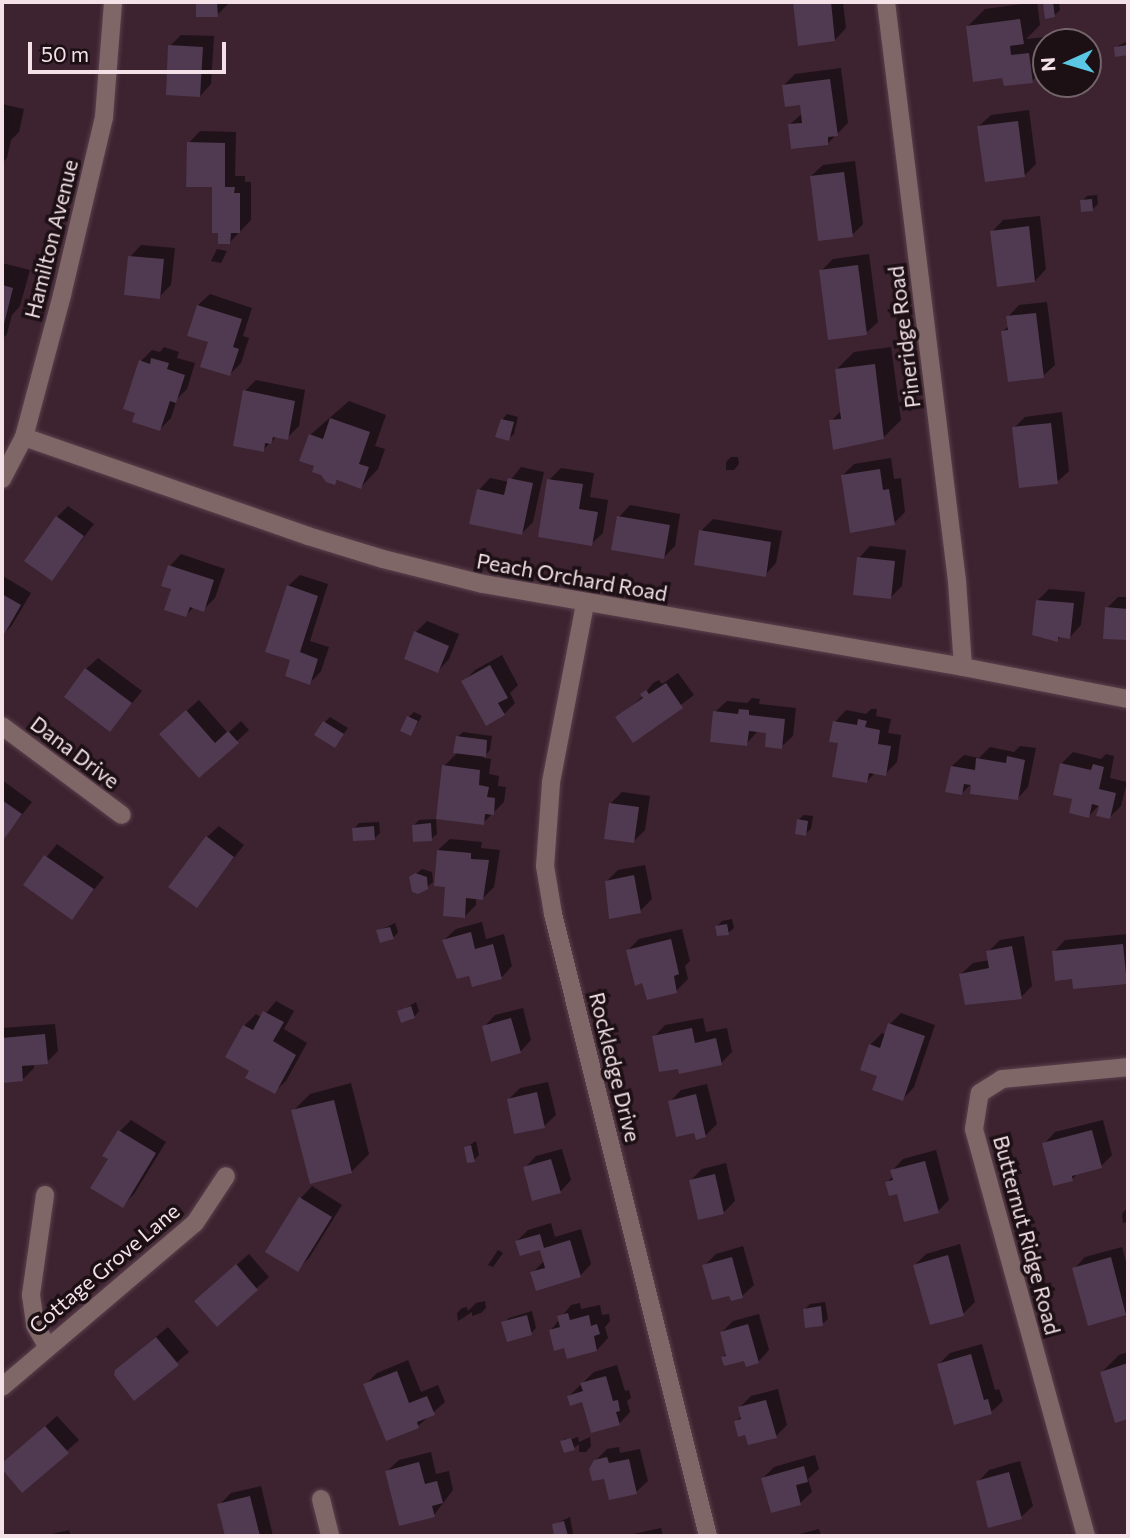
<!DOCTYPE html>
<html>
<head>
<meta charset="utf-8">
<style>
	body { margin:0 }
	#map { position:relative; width:1130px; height:1538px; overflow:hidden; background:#3d222f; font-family:Commissioner,sans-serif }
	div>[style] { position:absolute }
	.shadow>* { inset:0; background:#0007 }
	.building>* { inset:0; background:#4f3a51 }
	.roads { filter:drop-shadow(0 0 2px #5a414d) drop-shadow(0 0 2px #5a414d) }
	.minor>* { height:18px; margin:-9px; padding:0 9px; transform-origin:9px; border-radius:9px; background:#7f6767 }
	span { translate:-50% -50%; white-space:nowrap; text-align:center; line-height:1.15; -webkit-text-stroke:7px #1c1015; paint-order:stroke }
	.street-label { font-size:21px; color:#f4e1e8 }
	.frame { position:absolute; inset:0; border:4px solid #f4e1e8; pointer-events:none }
	.north { position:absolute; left:1032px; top:28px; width:70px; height:70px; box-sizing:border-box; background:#1c1015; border:2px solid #726469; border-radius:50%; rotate:266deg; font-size:19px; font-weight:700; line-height:28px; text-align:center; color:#f4e1e8 }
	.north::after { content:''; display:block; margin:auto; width:24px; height:32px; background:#5ac8e5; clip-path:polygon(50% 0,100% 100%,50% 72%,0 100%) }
	.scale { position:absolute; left:28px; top:42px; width:198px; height:32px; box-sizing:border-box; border:4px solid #f4e1e8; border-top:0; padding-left:9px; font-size:21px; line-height:24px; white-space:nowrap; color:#f4e1e8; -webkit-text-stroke:5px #1c1015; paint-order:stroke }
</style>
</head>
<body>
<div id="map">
	<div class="shadow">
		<i style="clip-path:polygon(175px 2px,228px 2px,228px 4px,217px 15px,197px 15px,197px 2px)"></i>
		<i style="clip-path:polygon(794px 2px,843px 2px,846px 28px,835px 40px,799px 44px)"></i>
		<i style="clip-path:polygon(1037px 2px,1040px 25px,1026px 39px,1046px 37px,1046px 67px,1032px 81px,1004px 76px,968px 26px,985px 9px)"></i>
		<i style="clip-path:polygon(1047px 2px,1059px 2px,1060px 10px,1055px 15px)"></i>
		<i style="clip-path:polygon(181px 35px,214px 36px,211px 84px,200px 96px,170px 46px)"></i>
		<i style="clip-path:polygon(1128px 41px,1128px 53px,1116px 55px,1116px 47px)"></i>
		<i style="clip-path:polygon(841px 68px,848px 123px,828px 143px,789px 125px,803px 113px,801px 103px,784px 85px,795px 74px)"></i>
		<i style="clip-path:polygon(2px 104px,24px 109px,19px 132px,11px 140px,7px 158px,2px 163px)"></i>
		<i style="clip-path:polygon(1029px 110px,1036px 164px,1024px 176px,979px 126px,991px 115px)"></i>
		<i style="clip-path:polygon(200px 131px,236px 132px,235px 176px,245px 176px,245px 182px,251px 182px,251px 220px,230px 242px,214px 185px,189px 143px)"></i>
		<i style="clip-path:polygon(855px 161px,863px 224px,852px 235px,811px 176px,823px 165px)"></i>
		<i style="clip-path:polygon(1097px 195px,1098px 204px,1092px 210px,1082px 201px,1087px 196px)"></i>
		<i style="clip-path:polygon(1040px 216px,1046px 269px,1035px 281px,992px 232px,1003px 220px)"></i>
		<i style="clip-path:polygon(141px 245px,175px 248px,171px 285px,159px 297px,130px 257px)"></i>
		<i style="clip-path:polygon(217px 249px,227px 251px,221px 263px,211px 261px)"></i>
		<i style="clip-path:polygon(869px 254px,878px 322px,866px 333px,821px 271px,833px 259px)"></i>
		<i style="clip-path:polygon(2px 263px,30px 270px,20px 306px,12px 315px,7px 334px,2px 339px)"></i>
		<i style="clip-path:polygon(210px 294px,252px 308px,243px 336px,249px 338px,241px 363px,230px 374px,198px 305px)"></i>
		<i style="clip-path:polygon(1047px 302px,1055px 365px,1043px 376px,1003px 331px,1009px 326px,1008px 317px,1019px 305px)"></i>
		<i style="clip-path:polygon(164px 347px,179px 352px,177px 358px,195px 363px,187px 389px,177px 399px,171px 418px,160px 429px,141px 361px,152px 350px,160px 352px)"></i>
		<i style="clip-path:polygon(891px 347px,901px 420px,883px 438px,834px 448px,831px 421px,842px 410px,836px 370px,854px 352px)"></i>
		<i style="clip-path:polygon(256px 380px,305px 390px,299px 426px,287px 438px,277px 436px,263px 450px,245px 391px)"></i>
		<i style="clip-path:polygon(349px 401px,386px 415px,375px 446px,385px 449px,378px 469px,361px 487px,339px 479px,335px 483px,316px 465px,310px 435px)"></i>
		<i style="clip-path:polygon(1062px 412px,1069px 471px,1057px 482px,1014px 428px,1025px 417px)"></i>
		<i style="clip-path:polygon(507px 414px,518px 417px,514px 434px,508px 439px,502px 420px)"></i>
		<i style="clip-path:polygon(731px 457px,738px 457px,739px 464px,734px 470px,726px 470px,726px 462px)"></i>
		<i style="clip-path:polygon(891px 458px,894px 479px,901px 478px,905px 512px,894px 523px,843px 475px,854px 464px)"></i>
		<i style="clip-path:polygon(521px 467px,544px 472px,533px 522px,522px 533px,479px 490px,490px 478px,509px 482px)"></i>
		<i style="clip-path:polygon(561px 468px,594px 473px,590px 497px,608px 500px,603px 533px,591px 544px,549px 480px)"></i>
		<i style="clip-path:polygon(630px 505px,680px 514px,675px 546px,664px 557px,619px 517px)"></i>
		<i style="clip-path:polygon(68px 506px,94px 524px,52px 579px,57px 517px)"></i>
		<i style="clip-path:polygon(713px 519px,782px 531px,776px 563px,765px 575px,701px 531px)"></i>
		<i style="clip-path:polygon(870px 546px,906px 550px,902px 586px,891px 597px,859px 558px)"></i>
		<i style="clip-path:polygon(181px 554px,225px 569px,215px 598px,203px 610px,194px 607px,186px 615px,170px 566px)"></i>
		<i style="clip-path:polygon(300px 575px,328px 584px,310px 641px,329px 647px,321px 671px,310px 683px,292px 659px,288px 586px)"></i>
		<i style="clip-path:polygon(3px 576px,31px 593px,12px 625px,2px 636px)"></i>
		<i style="clip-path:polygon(1049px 589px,1085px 592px,1081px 625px,1070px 637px,1061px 636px,1057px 640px,1037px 601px)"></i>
		<i style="clip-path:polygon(1118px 597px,1128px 597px,1128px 639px,1105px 637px,1107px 608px)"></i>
		<i style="clip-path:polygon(427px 621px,459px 634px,449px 659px,438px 671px,416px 632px)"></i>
		<i style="clip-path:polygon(502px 655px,518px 685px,510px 693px,515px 703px,504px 714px,464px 681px,475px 670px)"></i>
		<i style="clip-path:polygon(98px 658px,142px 691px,110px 730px,86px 669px)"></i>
		<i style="clip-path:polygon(678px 673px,694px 695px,634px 740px,618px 718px,643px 696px,653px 683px,659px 680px,662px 684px)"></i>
		<i style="clip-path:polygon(752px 698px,760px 699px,759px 704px,796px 708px,793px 736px,781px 747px,768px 732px,758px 731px,746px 744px,715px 712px,727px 701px,747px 703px)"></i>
		<i style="clip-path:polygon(199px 700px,228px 733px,241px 721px,249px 730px,199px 776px,173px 723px)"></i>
		<i style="clip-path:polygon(871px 709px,877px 709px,876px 716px,891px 719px,888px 733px,901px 735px,897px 762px,885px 774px,876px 772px,867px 781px,840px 742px,835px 722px,846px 710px,866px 714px)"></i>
		<i style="clip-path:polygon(414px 712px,422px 716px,411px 734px,409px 717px)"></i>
		<i style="clip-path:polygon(330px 717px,348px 728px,335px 746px,325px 722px)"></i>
		<i style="clip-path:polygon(463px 732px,492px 736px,490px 750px,483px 758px,491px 759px,489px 774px,499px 776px,498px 786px,506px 787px,504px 802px,483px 823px,444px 766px,458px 752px,457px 737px)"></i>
		<i style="clip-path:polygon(1020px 746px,1036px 748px,1028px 787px,1017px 799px,974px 781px,961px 794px,952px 766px,964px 755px,979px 758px,990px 747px,1014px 752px)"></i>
		<i style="clip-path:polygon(1073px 752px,1101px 759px,1106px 754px,1114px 756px,1110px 778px,1127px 782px,1121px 806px,1110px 817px,1101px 803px,1089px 816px,1074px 798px,1061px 764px)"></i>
		<i style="clip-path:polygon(2px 780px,32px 802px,2px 840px)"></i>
		<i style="clip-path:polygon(622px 792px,650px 796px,645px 830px,633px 842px,611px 803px)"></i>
		<i style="clip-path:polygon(804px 815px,813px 816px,811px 829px,805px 834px,798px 820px)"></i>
		<i style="clip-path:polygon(436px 819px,437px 834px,431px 839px,414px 825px,419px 820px)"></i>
		<i style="clip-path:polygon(379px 822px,380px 833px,375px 838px,354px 829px,359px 823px)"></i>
		<i style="clip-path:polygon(219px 826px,244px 845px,196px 906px,207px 837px)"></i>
		<i style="clip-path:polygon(450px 839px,482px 842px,481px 848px,500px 850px,494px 887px,483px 898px,476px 898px,476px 905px,465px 916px,447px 885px,438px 850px)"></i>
		<i style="clip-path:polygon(57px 844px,104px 877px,72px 918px,25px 884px)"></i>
		<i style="clip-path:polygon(645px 865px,652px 899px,640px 911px,606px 882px,618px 870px)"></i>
		<i style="clip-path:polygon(422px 869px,432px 872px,433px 882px,427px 887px,411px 878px)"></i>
		<i style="clip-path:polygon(732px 919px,734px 928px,728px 933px,717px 926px,722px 921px)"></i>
		<i style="clip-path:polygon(482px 922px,486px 939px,504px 934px,512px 966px,501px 978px,444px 940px,456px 929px)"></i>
		<i style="clip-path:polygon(395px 923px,398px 932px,393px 938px,378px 931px)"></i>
		<i style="clip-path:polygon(682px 929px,690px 961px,685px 966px,688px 979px,676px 991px,644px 981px,628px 950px,639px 939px)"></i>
		<i style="clip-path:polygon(1128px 934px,1126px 983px,1074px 977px,1054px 952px,1065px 940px)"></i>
		<i style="clip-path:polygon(1024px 936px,1032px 986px,1021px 997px,961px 974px,973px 963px,990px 960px,988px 952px,1000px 940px)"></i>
		<i style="clip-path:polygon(276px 1001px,294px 1011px,284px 1029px,307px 1043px,286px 1081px,274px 1092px,252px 1070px,244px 1026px,256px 1014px,262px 1018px)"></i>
		<i style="clip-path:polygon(416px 1002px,419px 1011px,414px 1017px,399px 1012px)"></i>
		<i style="clip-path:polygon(523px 1008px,531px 1040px,520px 1052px,484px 1027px,495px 1015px)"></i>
		<i style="clip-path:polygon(901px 1013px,935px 1025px,914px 1087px,903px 1099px,879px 1075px,870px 1045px,882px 1033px,886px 1035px,890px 1024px)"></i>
		<i style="clip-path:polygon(703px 1018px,706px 1032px,727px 1028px,732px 1052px,721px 1063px,679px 1067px,654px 1037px,665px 1025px)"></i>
		<i style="clip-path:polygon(55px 1024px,58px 1051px,47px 1062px,34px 1064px,34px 1068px,22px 1080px,2px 1081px,2px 1028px)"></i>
		<i style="clip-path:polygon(548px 1082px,556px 1115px,544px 1126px,509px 1099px,520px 1088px)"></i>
		<i style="clip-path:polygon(351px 1083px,369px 1154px,351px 1172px,293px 1111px,310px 1094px)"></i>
		<i style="clip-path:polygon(707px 1084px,717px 1124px,705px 1136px,695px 1131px,670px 1102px,681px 1090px)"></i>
		<i style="clip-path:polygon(131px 1120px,166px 1142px,134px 1194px,122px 1206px,110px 1158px,120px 1131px)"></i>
		<i style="clip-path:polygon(1103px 1120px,1112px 1155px,1101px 1166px,1079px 1172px,1072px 1179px,1044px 1144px,1055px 1132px)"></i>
		<i style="clip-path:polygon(476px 1141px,479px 1155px,474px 1160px,466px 1147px)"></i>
		<i style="clip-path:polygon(562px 1149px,571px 1180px,560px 1192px,525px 1168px,536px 1156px)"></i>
		<i style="clip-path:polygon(936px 1150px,949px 1200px,938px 1211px,898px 1192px,887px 1183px,893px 1176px,892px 1171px,903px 1159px)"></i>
		<i style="clip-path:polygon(726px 1163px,735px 1201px,723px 1213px,691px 1180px,702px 1169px)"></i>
		<i style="clip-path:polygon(312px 1186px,342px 1205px,309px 1258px,297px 1270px,268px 1252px,301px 1198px)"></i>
		<i style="clip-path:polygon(1127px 1208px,1128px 1222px,1123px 1223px,1122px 1214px)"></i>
		<i style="clip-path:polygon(551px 1223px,555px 1237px,581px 1229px,591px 1264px,580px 1276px,532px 1273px,545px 1260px,541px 1248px,517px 1241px,528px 1230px)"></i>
		<i style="clip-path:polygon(960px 1244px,975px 1302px,963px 1314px,915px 1265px,926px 1254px)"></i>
		<i style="clip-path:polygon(743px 1246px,754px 1285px,742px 1296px,704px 1266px,716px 1254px)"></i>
		<i style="clip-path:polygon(1122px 1247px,1128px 1269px,1128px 1311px,1126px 1314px,1074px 1269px,1085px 1257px)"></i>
		<i style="clip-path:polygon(498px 1250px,503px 1253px,493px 1267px,488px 1265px)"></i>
		<i style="clip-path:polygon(249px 1254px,269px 1277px,217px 1324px,208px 1290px)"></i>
		<i style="clip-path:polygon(485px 1301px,486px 1308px,481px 1313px,472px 1316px,472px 1312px,458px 1321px,457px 1313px,462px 1308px,467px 1307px,468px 1311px,476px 1303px)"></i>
		<i style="clip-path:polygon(825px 1302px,828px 1319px,822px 1324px,805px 1309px,810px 1304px)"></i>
		<i style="clip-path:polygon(580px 1303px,581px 1309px,600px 1305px,602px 1315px,609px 1314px,610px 1321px,605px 1327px,608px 1338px,597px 1350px,565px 1346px,551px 1330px,571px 1305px)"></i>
		<i style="clip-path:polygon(532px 1311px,536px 1328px,531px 1333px,503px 1323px,509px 1318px)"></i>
		<i style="clip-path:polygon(759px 1314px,769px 1350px,758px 1362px,723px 1357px,727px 1353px,721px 1333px,733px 1321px)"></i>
		<i style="clip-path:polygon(168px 1327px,189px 1352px,135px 1398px,129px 1359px)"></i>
		<i style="clip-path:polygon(982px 1344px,995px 1390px,999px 1389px,1003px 1401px,991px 1412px,939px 1364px,950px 1353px)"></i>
		<i style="clip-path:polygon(1128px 1352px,1128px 1417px,1116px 1421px,1102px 1372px,1119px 1355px)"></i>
		<i style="clip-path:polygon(408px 1360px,421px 1392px,438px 1385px,445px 1402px,418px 1426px,365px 1385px,377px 1373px)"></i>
		<i style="clip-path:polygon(617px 1365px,625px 1391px,629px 1390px,631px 1398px,627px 1401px,630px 1412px,619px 1424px,583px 1400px,569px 1396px,594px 1372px)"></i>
		<i style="clip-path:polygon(778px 1389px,787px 1425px,776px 1436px,746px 1433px,736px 1421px,742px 1416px,739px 1408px,751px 1396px)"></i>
		<i style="clip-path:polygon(57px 1416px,79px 1440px,22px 1491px,2px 1465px)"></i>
		<i style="clip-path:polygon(578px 1437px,579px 1442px,590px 1437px,591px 1446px,586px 1452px,579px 1452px,579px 1444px,574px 1448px,562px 1442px,566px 1438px,566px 1441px)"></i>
		<i style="clip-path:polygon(619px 1447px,620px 1453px,640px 1449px,648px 1481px,636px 1492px,605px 1477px,595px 1461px,607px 1449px)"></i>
		<i style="clip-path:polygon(431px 1452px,436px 1474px,449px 1471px,453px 1490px,434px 1515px,387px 1471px,399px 1460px)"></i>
		<i style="clip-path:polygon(815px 1455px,819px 1469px,808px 1479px,812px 1492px,800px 1503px,763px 1478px,774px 1467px)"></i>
		<i style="clip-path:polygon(1020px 1461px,1033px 1506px,1021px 1517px,978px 1482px,989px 1470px)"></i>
		<i style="clip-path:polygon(261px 1486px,273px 1536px,227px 1536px,219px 1505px,231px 1493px)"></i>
		<i style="clip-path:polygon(570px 1517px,573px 1534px,556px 1536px,553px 1525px)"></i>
		<i style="clip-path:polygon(661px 1528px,663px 1536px,631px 1536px,633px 1534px)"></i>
		<i style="clip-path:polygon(819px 1529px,821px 1536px,792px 1536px)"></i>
		<i style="clip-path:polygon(69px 1530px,71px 1536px,43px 1536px)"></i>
	</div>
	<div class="building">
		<i style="clip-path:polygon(196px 2px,217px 2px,218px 17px,196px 17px)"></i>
		<i style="clip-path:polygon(793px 2px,831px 2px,835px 41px,798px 46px)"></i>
		<i style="clip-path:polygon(1053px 2px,1055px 17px,1045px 19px,1043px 3px)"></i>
		<i style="clip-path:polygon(1020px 19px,1024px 44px,1010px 46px,1011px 55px,1029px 53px,1033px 83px,1004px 86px,1002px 78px,973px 82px,966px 26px)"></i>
		<i style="clip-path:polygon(168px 45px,203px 47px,200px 97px,166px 95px)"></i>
		<i style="clip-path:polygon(1128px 45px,1128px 55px,1115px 57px,1114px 47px)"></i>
		<i style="clip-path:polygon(830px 79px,838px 136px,828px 137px,828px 145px,791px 149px,788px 124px,802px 123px,800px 105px,785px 107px,782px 85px)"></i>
		<i style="clip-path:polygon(1018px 121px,1025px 177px,985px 182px,977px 126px)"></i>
		<i style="clip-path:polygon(187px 142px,225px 143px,225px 187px,235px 187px,234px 193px,240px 193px,240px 233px,231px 233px,230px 244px,218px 244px,218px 233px,212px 233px,212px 187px,186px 187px)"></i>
		<i style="clip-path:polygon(844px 172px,853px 237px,818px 241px,810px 176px)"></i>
		<i style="clip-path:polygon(1092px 199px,1093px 211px,1081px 212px,1080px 200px)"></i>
		<i style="clip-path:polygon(1029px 226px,1035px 282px,997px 287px,990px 231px)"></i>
		<i style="clip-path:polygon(128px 256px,164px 259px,160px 299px,124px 295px)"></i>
		<i style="clip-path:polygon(858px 265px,867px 335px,828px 340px,819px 270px)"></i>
		<i style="clip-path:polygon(2px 285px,13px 288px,3px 328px,2px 328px)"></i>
		<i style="clip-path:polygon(197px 305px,242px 319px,233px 347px,239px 349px,230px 376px,200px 367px,208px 342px,187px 336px)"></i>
		<i style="clip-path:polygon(1036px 313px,1044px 378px,1008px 382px,1001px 331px,1008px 330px,1006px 316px)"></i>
		<i style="clip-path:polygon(151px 358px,169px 363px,167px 369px,185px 375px,176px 403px,170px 401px,160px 431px,132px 422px,135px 413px,123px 409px,139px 360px,150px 364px)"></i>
		<i style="clip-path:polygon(875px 364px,884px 439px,833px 450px,829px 420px,841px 419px,835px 369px)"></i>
		<i style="clip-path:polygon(243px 390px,295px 401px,288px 440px,273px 437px,271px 444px,265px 443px,264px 452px,233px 446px)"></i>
		<i style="clip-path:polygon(330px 418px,370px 432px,359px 464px,369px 467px,361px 489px,337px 480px,335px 485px,326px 482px,321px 475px,312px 472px,314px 466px,299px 461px,309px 434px,323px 439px)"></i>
		<i style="clip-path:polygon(501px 419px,514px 422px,509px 441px,495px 437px)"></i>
		<i style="clip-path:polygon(1051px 423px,1058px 484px,1019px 488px,1012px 427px)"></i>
		<i style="clip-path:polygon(880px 469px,883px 490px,889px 489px,895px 525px,850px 533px,841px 475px)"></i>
		<i style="clip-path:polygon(508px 478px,533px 483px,522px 535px,469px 524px,477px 489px,504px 495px)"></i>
		<i style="clip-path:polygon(547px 479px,583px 484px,579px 509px,598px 512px,592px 546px,538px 537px)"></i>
		<i style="clip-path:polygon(56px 516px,84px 536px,52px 581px,24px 561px)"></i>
		<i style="clip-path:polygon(617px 516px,670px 525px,664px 559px,611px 550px)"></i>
		<i style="clip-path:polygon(699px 530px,771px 542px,766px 577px,694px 565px)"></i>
		<i style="clip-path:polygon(857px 557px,895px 561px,891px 599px,853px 595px)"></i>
		<i style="clip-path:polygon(168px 565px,214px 580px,204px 612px,190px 607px,186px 617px,164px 610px,171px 589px,161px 586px)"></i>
		<i style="clip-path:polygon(287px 585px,318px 596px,300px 652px,318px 659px,310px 685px,285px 676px,290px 660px,265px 652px)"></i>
		<i style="clip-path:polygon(2px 594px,21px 605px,2px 638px)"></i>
		<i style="clip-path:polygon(1036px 600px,1074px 603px,1070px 639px,1058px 637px,1058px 642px,1032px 635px)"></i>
		<i style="clip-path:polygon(1105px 607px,1128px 609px,1128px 640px,1103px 639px)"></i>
		<i style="clip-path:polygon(414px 631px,449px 646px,438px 673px,404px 659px)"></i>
		<i style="clip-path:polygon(490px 665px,508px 698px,498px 703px,505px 715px,486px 726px,461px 681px)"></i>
		<i style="clip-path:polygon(85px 668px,132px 703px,110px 732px,64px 697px)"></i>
		<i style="clip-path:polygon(666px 683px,683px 708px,633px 743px,615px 717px,643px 698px,640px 694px,646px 690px,649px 694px)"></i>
		<i style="clip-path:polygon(739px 709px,749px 710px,749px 715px,785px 719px,782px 749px,765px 747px,766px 733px,749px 731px,747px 746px,710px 742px,713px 711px,738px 714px)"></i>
		<i style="clip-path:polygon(186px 710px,215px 743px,228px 731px,239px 743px,199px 778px,159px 734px)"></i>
		<i style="clip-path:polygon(407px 716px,418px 721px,411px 736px,400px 731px)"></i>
		<i style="clip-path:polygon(858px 719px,867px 721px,865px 727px,880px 730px,878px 744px,891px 746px,886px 776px,869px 773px,867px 783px,832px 777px,838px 743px,829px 742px,833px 721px,857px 725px)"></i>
		<i style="clip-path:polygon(323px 721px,344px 734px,335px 748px,314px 735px)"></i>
		<i style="clip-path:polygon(456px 736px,487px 740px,486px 757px,453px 753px)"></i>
		<i style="clip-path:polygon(1007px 756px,1025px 760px,1018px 800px,970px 794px,971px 785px,964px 784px,962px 795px,945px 792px,951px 766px,975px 770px,976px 758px,1006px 763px)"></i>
		<i style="clip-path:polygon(1060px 763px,1091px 770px,1093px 764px,1104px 767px,1099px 789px,1116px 793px,1110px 819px,1096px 816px,1099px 806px,1092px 804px,1089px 818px,1069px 813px,1072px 799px,1053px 795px)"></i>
		<i style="clip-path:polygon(442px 765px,480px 770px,479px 785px,489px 787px,487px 797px,495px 798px,494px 815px,485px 814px,484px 825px,436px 819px)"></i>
		<i style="clip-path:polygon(2px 800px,22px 814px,2px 842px)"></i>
		<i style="clip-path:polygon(609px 803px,639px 807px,634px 843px,604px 839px)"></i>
		<i style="clip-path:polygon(797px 819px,808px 821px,806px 836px,795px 834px)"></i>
		<i style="clip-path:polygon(431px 823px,432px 841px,413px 842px,412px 825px)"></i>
		<i style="clip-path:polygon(374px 826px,375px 840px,353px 841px,352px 828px)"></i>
		<i style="clip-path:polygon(206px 836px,234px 857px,197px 908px,168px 887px)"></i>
		<i style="clip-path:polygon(437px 850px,471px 853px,471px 859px,489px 860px,483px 900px,466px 898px,465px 918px,443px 916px,445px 887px,434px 886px)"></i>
		<i style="clip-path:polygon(44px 855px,94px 889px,72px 920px,23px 885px)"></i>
		<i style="clip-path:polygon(415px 873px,427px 877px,428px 889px,418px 894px,412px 892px,409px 877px)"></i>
		<i style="clip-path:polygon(634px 875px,641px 913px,609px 919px,605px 881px)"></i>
		<i style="clip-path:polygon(727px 924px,729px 935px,717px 936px,715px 926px)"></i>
		<i style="clip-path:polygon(390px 927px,394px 939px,380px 943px,376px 930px)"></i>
		<i style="clip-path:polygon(471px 932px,475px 949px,493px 944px,502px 979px,472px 987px,469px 976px,457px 979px,442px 940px)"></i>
		<i style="clip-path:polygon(671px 939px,679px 974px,674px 976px,677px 993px,647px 1000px,642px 983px,635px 986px,626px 950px)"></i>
		<i style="clip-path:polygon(1123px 944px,1127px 984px,1073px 989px,1072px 979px,1055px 981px,1052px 951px)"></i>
		<i style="clip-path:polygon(1012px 946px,1022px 999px,965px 1005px,959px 974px,989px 968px,986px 951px)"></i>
		<i style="clip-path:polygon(411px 1006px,415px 1018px,401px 1023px,397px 1011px)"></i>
		<i style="clip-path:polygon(263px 1011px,284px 1022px,273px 1041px,296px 1055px,275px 1094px,245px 1078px,249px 1071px,225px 1057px,243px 1025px,253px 1030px)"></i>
		<i style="clip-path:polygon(511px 1018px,521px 1053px,491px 1062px,482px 1026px)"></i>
		<i style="clip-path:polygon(888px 1023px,925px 1036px,903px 1101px,872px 1090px,877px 1076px,860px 1070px,869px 1044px,880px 1048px)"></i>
		<i style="clip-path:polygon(692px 1028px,695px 1043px,716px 1038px,722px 1065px,679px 1074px,678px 1069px,659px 1072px,652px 1036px)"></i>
		<i style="clip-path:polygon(45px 1034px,48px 1064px,22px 1066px,23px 1081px,2px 1083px,2px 1038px)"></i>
		<i style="clip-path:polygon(537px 1092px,545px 1128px,514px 1134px,507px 1099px)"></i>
		<i style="clip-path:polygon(696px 1094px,706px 1137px,696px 1140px,694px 1133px,676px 1137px,668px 1101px)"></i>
		<i style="clip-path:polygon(334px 1100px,352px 1173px,310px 1184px,291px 1110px)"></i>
		<i style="clip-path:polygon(118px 1130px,156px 1153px,123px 1208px,90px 1188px,108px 1159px,102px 1156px)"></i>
		<i style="clip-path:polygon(1092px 1130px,1102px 1168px,1072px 1176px,1073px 1181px,1053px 1186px,1042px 1143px)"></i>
		<i style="clip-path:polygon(471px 1145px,475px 1162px,467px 1163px,464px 1147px)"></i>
		<i style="clip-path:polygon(551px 1159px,561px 1193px,532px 1201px,523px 1167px)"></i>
		<i style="clip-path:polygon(925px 1161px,939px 1213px,904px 1222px,897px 1194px,889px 1196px,885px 1182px,893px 1180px,890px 1170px)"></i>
		<i style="clip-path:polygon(715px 1174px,724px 1214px,698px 1220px,689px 1180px)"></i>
		<i style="clip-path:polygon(299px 1197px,332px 1217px,298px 1272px,265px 1252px)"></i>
		<i style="clip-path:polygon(540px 1234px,544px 1248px,570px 1240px,581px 1277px,536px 1291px,530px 1272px,545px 1268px,540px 1250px,520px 1256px,515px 1241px)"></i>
		<i style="clip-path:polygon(948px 1255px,964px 1316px,930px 1325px,913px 1265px)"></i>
		<i style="clip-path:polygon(732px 1257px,743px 1298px,731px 1301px,729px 1296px,712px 1300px,702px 1265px)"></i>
		<i style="clip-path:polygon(1111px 1257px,1126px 1315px,1088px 1326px,1072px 1268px)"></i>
		<i style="clip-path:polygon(236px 1264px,258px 1290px,217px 1327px,194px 1301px)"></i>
		<i style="clip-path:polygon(821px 1306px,823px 1326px,805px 1328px,803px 1309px)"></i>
		<i style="clip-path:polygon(568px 1313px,570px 1320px,589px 1315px,591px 1326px,597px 1324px,600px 1334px,594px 1336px,597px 1351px,567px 1359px,564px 1348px,554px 1351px,549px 1330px,560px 1327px,557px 1316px)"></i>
		<i style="clip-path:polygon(527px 1315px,532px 1335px,507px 1342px,501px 1322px)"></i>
		<i style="clip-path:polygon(748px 1324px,759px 1363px,746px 1367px,744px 1361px,724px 1366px,721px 1357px,726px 1356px,720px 1332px)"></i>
		<i style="clip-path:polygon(156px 1337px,179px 1365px,134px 1401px,114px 1375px,115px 1370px)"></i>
		<i style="clip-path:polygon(971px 1354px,984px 1400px,988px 1399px,992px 1414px,954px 1425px,937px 1364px)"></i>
		<i style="clip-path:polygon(1128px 1363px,1128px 1419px,1115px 1423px,1100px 1372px)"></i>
		<i style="clip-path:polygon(397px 1371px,409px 1403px,427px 1396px,435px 1415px,417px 1422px,419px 1428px,386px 1441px,363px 1384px)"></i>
		<i style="clip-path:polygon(606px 1376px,613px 1401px,618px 1400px,620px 1411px,616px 1412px,620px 1425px,591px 1433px,582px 1402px,570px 1406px,567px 1396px,583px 1391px,580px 1383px)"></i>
		<i style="clip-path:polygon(766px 1400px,777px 1438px,748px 1445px,745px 1435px,738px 1437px,734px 1421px,741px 1419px,738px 1407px)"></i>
		<i style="clip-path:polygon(45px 1426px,69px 1453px,22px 1493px,2px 1469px,2px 1463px)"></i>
		<i style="clip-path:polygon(571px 1438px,575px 1450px,564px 1453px,560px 1441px)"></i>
		<i style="clip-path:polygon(607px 1457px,609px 1463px,629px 1459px,637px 1494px,609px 1500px,604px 1479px,592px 1481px,589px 1469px,594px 1460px)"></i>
		<i style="clip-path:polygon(419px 1462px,425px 1484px,437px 1481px,443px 1503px,432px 1506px,435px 1517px,399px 1526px,385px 1471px)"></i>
		<i style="clip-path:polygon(804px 1466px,808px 1482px,796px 1485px,801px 1505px,771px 1513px,761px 1478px)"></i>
		<i style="clip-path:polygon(1009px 1472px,1022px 1519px,988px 1528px,976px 1481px)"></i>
		<i style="clip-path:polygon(250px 1496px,260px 1536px,225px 1536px,217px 1504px)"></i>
		<i style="clip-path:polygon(564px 1521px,568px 1536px,554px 1536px,552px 1524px)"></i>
	</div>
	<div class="roads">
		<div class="minor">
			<i style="left:886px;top:2px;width:583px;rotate:83.01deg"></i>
			<i style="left:957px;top:581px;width:86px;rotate:86deg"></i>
			<i style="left:24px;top:437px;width:301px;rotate:19.2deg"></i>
			<i style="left:308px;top:536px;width:78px;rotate:17deg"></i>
			<i style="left:383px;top:559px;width:103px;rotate:14deg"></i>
			<i style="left:483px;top:584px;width:487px;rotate:9.8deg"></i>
			<i style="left:963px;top:667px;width:168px;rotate:11deg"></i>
			<i style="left:2px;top:479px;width:47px;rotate:-62.4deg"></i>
			<i style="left:24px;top:437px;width:147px;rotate:-75deg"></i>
			<i style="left:62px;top:295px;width:183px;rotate:-76.7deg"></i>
			<i style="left:104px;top:117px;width:115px;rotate:-85.5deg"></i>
			<i style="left:585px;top:604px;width:182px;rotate:100.8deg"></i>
			<i style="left:551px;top:783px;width:83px;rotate:94.1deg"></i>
			<i style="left:545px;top:866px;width:49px;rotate:80.5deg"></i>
			<i style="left:553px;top:914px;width:641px;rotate:76.01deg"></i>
			<i style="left:2px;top:726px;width:149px;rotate:36.6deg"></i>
			<i style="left:45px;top:1195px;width:101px;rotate:98deg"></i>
			<i style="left:31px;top:1295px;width:30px;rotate:82deg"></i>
			<i style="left:35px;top:1325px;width:24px;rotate:60deg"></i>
			<i style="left:2px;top:1387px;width:253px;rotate:-40.4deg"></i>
			<i style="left:195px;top:1223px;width:56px;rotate:-56.6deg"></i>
			<i style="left:321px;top:1499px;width:38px;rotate:76deg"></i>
			<i style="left:1086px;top:1536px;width:422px;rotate:-105.4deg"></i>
			<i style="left:974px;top:1129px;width:36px;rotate:-81deg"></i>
			<i style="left:980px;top:1093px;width:26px;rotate:-32deg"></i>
			<i style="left:1002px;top:1079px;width:127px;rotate:-5.4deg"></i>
		</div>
	</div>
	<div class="street-label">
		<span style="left:51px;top:239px;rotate:-76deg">Hamilton Avenue</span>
		<span style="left:904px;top:337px;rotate:-97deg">Pineridge Road</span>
		<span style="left:572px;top:577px;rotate:10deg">Peach Orchard Road</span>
		<span style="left:75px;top:752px;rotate:37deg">Dana Drive</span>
		<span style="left:615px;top:1067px;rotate:76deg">Rockledge Drive</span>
		<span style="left:1027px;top:1235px;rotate:75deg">Butternut Ridge Road</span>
		<span style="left:104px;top:1268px;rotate:-40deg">Cottage Grove Lane</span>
	</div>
	<div class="frame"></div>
	<div class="north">N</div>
	<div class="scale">50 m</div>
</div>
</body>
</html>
